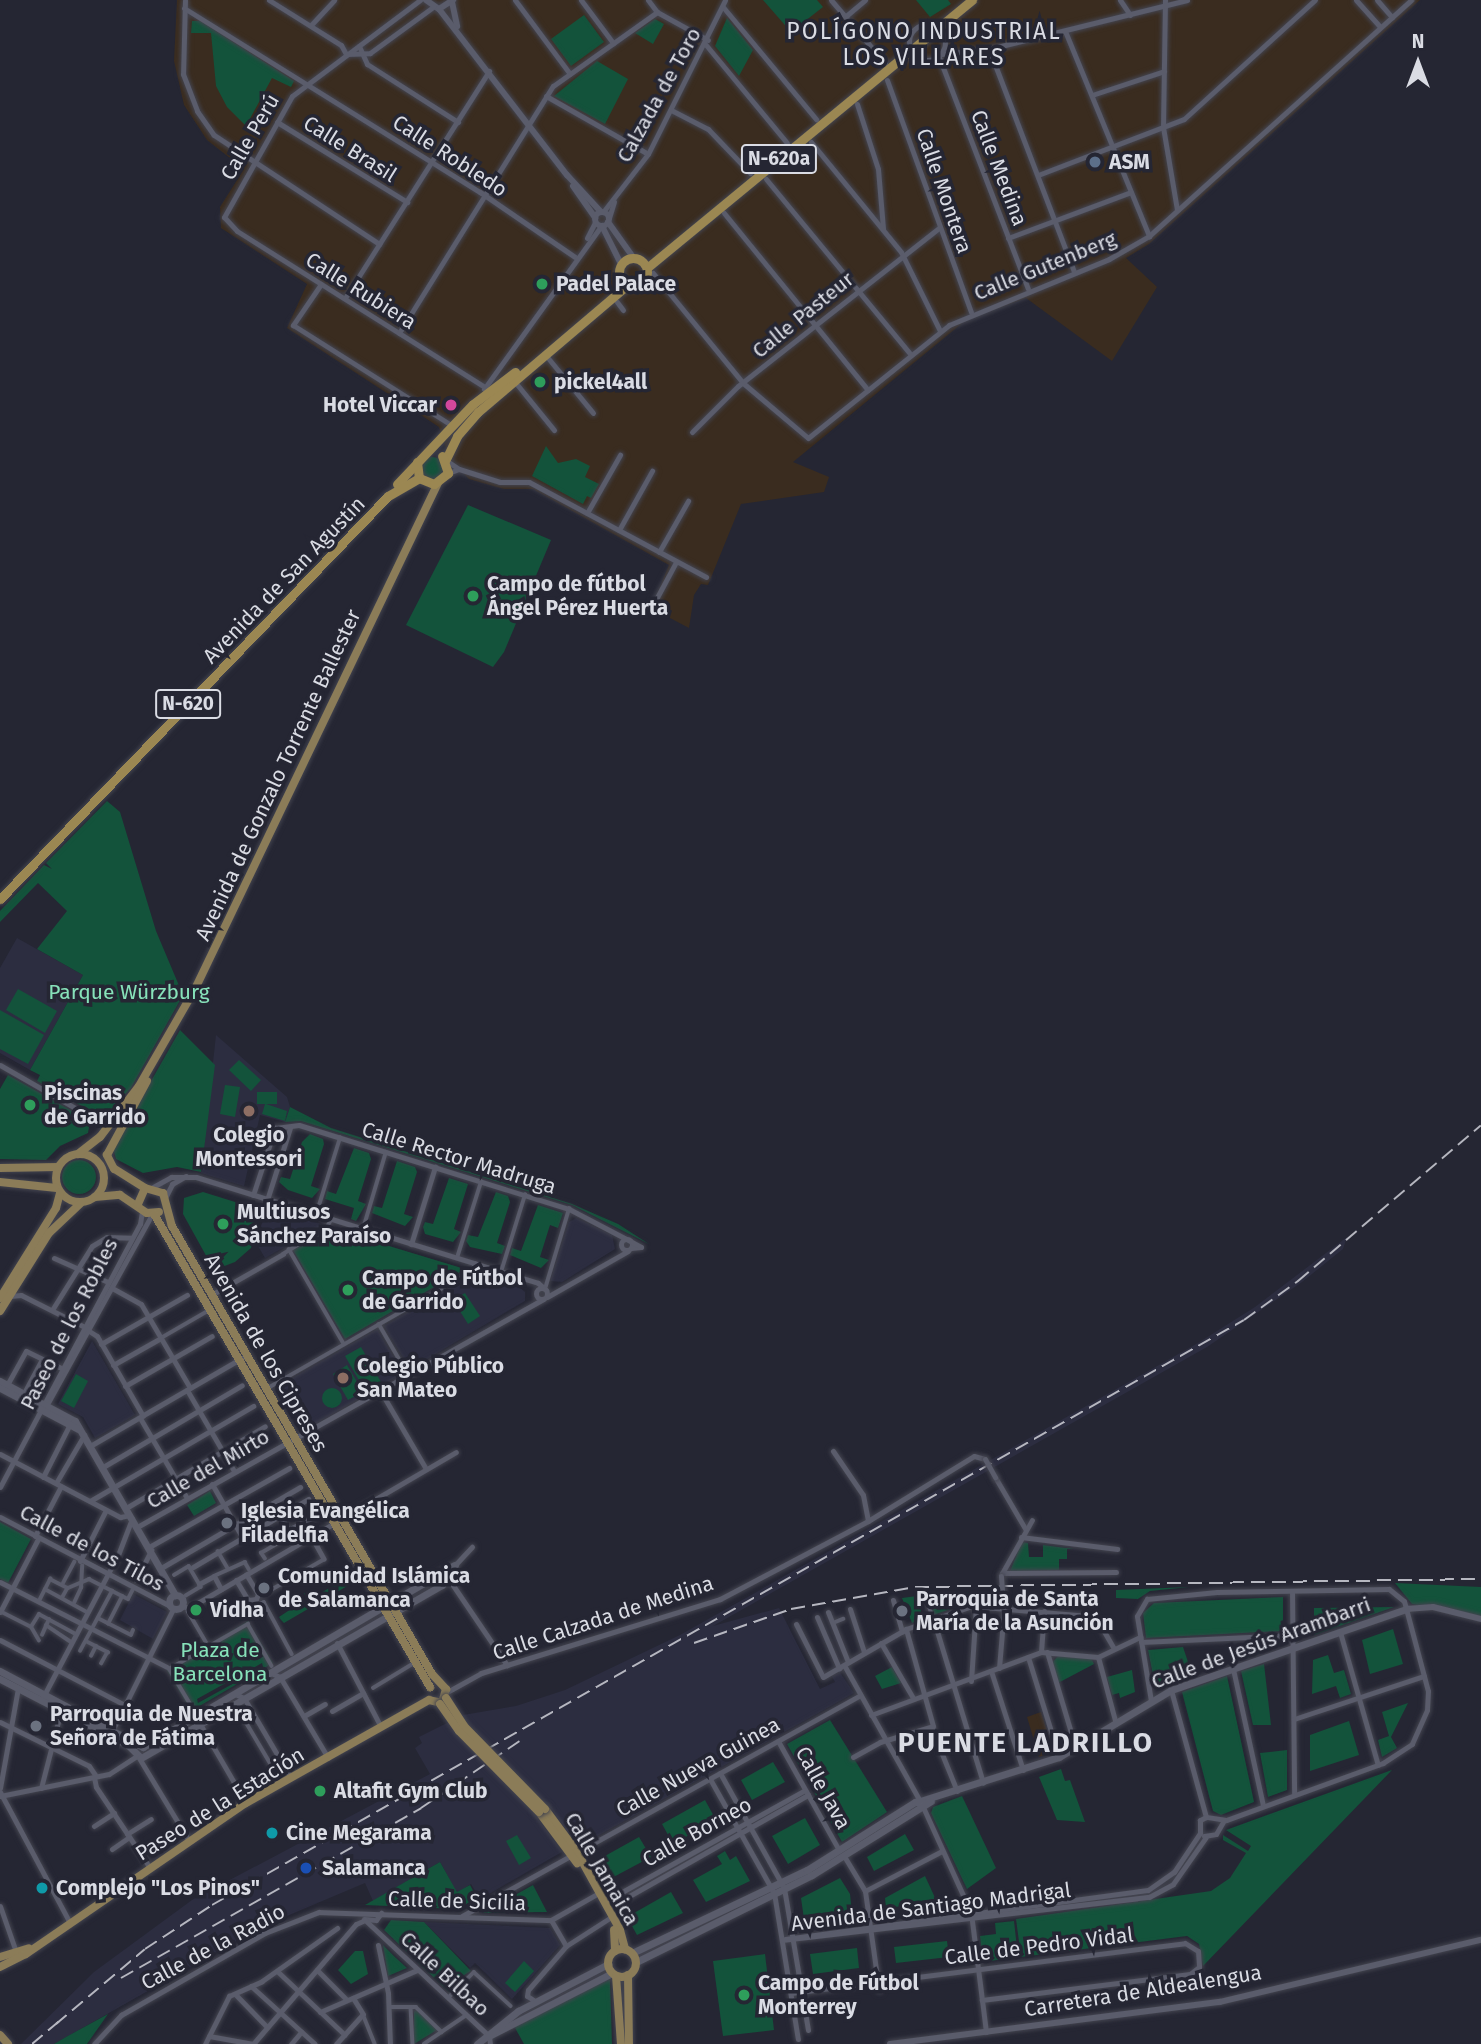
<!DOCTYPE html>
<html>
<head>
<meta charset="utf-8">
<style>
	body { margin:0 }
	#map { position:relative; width:1481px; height:2044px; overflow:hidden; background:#252633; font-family:"Fira Sans",sans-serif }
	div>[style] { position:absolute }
	.commercial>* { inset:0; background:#3a2c1f }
	.built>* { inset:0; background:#2c2d40 }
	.green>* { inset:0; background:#13533b }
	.round { border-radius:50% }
	.roads { filter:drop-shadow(0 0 2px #43444f) drop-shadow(0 0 2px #43444f) }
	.pedestrian>* { height:3.5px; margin:-1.75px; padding:0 1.75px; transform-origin:1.75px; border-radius:1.75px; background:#5a5c6b }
	.minor>* { height:5px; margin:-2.5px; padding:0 2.5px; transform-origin:2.5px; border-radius:2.5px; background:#5a5c6b }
	.minor>.ring { margin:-2.5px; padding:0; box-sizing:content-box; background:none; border:5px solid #5a5c6b; border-radius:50% }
	.tertiary>* { height:6px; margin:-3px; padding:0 3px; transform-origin:3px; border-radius:3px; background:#5a5c6b }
	.tertiary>.ring { margin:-3px; padding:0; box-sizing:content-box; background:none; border:6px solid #5a5c6b; border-radius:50% }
	.secondary>* { height:7px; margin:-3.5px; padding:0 3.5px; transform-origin:3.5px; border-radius:3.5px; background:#5a5c6b }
	.secondary>.ring { margin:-3.5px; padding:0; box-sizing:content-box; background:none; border:7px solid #5a5c6b; border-radius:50% }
	.primary>* { height:8px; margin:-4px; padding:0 4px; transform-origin:4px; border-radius:4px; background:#8b7c58 }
	.primary>.ring { margin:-4px; padding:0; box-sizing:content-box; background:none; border:8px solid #8b7c58; border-radius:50% }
	.trunk>* { height:9px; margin:-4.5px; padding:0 4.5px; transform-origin:4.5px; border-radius:4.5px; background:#9b8752 }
	.trunk>.ring { margin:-4.5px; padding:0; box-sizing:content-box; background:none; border:9px solid #9b8752; border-radius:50% }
	.rail>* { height:2px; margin-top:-1px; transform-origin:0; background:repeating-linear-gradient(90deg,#b6b7c0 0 14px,transparent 0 21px) }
	.bridges { filter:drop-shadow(0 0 2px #43444f) drop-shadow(0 0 2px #43444f) }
	.minor-bridge>* { height:5px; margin:-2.5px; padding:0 2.5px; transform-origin:2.5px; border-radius:2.5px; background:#5a5c6b }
	.primary-bridge>* { height:8px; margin:-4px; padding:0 4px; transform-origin:4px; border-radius:4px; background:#8b7c58 }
	.dots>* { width:19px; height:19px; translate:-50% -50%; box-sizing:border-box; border:4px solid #252633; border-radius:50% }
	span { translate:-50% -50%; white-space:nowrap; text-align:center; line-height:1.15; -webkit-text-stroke:7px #252633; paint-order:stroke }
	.shield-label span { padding:2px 5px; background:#252633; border:2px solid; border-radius:5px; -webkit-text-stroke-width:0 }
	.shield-label { font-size:19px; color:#dadce4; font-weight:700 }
	.street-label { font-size:21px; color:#dadce4 }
	.poi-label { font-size:21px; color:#dadce4; font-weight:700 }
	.left { translate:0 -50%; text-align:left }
	.right { translate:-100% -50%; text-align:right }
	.park-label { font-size:21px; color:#87e2ba }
	.neighbourhood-label { font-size:23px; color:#dadce4; letter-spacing:2px }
	.district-label { font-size:28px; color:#dadce4; font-weight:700; letter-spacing:2px }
	.north { position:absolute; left:1383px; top:28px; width:70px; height:70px; -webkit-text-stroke:5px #252633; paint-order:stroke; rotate:0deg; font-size:19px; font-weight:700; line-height:28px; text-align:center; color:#dadce4 }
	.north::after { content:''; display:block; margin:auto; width:24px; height:32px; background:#dadce4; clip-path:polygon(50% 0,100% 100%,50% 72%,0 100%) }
</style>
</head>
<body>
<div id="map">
	<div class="commercial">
		<i style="clip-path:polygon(177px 0,1420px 0,1149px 244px,1126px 258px,1157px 287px,1112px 361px,1026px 298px,966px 320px,793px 462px,829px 477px,824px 492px,741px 504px,708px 585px,701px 584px,694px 595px,689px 628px,651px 608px,669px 565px,533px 489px,504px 489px,469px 479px,450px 460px,439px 427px,287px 328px,307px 284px,221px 228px,220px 207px,244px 169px,207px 140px,184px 105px,174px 61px)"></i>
		<i style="clip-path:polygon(1041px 1712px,1054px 1752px,1039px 1757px,1027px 1717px)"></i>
	</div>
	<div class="built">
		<i style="clip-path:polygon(17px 938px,83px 975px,30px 1070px,0 1053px,0 968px)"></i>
		<i style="clip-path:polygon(216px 1035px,287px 1097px,290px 1107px,285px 1122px,260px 1115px,244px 1186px,201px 1173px)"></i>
		<i style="clip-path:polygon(268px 1208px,321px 1224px,321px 1226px,265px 1258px,255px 1241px)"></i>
		<i style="clip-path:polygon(576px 1218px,612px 1235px,615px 1249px,562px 1282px,550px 1281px,569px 1222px)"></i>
		<i style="clip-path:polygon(1347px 1237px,1343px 1249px,1302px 1282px,1207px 1347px,713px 1626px,779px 1608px,820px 1689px,835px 1682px,831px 1675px,839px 1671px,854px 1693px,583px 1844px,576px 1843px,547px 1803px,533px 1812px,562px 1852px,480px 1899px,471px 1884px,457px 1893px,440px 1862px,373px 1901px,365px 1883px,263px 1926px,54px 2044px,21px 2044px,94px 1972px,192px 1900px,430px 1774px,415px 1748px,422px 1743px,419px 1737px,463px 1715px,516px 1706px,565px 1690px,680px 1635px,1198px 1343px,1255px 1307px)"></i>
		<i style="clip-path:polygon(476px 1273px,518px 1286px,525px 1292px,525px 1301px,410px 1369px,384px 1326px)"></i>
		<i style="clip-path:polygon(377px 1329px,403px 1373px,303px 1431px,277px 1387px)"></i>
		<i style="clip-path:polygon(92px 1341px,135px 1415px,95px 1438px,83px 1417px,58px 1404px)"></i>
		<i style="clip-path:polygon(133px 1594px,167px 1612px,153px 1639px,120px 1620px)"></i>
		<i style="clip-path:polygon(424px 1922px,550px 1928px,560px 1945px,512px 1999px,475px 1963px,470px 1968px)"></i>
	</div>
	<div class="green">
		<i style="clip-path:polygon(763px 0,817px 0,823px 7px,791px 32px)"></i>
		<i style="clip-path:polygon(916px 0,948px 0,951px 4px,930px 17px)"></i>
		<i style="clip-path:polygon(584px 15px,604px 42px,571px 66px,551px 39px)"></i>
		<i style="clip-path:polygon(727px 18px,753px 50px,739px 76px,715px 46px)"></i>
		<i style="clip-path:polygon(655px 19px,664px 24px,653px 44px,635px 33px)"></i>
		<i style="clip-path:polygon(192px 21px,200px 21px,294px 81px,291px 87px,272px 78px,246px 126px,227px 107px,216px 86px,211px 33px,191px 33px)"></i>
		<i style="clip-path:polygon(597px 61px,628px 79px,605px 124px,554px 96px)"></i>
		<i style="clip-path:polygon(546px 446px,558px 463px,576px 459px,590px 466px,585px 477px,599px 484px,591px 498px,587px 496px,583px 504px,532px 476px)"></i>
		<i class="round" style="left:421px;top:457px;width:22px;height:22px"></i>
		<i style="clip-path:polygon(468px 505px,551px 540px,504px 652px,493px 667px,406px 625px)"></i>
		<i style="clip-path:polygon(107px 801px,120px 812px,156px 931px,183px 995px,131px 1088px,103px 1118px,37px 1081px,40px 1075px,30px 1070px,83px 975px,37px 949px,67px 911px,38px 883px,0 922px,0 911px,44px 865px,52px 869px,46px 863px)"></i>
		<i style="clip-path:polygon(18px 989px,57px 1011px,45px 1033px,6px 1010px)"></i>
		<i style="clip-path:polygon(0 1010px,44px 1035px,28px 1064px,0 1049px)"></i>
		<i style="clip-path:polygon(180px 1030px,215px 1065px,201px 1172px,177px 1167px,143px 1173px,116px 1159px,113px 1148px)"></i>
		<i style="clip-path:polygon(239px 1060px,261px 1080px,251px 1091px,229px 1070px)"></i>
		<i style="clip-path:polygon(8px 1075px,90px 1121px,88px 1133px,60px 1146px,46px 1160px,0 1159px,0 1089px)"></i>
		<i style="clip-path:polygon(225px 1085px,240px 1087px,235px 1117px,220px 1114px)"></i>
		<i style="clip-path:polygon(257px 1092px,277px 1092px,277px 1104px,266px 1104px,287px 1111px,285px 1121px,262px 1114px,265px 1104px,257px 1104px)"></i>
		<i style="clip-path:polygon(290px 1107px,331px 1128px,572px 1204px,618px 1224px,649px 1244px,572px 1205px,301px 1121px,285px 1122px)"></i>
		<i style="clip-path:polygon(310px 1134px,323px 1139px,324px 1144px,311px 1186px,320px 1189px,312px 1198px,288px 1190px,279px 1182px,281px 1177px,290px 1179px,302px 1142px)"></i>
		<i style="clip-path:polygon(354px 1148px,369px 1153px,371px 1159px,358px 1201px,366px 1204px,356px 1221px,351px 1219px,354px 1208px,325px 1199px,327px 1191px,336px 1194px)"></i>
		<i class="round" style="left:62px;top:1160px;width:34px;height:34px"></i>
		<i style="clip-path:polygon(397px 1161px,415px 1167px,417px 1172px,404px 1214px,413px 1217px,405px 1226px,372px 1213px,374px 1206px,382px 1208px)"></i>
		<i style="clip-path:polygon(449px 1178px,468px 1184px,454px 1229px,461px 1232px,453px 1242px,425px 1234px,423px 1227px,425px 1222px,433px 1224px)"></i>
		<i style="clip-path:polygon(203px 1192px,261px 1210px,251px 1248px,235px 1262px,214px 1270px,183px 1214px,184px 1198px)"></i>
		<i style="clip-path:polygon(496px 1192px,508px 1196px,510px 1202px,497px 1243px,505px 1246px,502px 1254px,470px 1247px,466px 1241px,468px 1235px,478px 1237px)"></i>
		<i style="clip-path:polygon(538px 1205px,563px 1213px,558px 1228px,550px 1225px,540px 1257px,549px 1260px,541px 1268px,510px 1255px,512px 1248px,521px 1251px)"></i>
		<i style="clip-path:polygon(333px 1229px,465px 1269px,345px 1339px,293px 1250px)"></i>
		<i style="clip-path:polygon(465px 1293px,480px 1316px,468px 1324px,453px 1300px)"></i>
		<i style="clip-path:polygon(361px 1347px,381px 1382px,365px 1391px,345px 1356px)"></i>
		<i style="clip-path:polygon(347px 1365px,363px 1392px,348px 1400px,333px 1374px)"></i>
		<i style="clip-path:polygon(76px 1374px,88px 1381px,74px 1408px,61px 1401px)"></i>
		<i class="round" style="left:322px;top:1388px;width:20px;height:20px"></i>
		<i style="clip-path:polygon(210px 1491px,216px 1503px,194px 1516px,187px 1505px)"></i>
		<i style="clip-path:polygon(0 1522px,31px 1539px,8px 1583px,0 1579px)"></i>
		<i style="clip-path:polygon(1022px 1542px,1028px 1543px,1029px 1557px,1043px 1557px,1043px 1545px,1074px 1549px,1067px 1549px,1067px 1559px,1059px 1559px,1059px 1570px,1010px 1571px)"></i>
		<i style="clip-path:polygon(345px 1579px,349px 1585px,284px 1623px,281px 1620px,279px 1617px,291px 1609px,284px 1598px,290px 1605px,292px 1594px,300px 1606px,308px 1601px,304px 1593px,312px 1598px)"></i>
		<i style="clip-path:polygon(1395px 1583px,1481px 1587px,1481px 1616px,1412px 1604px)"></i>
		<i style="clip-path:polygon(1189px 1587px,1150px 1591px,1138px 1599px,1116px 1598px,1116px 1590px)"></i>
		<i style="clip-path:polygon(996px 1591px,990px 1601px,978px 1600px,933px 1615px,928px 1595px)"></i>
		<i style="clip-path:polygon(917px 1596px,923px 1619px,912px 1623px,902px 1598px)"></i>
		<i style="clip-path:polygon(1283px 1597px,1283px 1631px,1146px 1638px,1143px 1613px,1154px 1603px)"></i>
		<i style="clip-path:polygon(1394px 1607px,1314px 1635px,1314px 1608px)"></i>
		<i style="clip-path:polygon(evenodd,248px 1621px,273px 1663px,191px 1711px,166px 1669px,248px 1621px,262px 1663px,263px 1667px,198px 1703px,197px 1699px,262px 1663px)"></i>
		<i style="clip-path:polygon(1393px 1629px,1403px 1664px,1370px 1674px,1362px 1640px)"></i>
		<i style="clip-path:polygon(1283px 1643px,1242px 1660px,1235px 1655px,1254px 1644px)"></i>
		<i style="clip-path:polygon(1183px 1647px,1193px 1677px,1156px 1690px,1148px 1650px)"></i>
		<i style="clip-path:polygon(1328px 1655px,1334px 1673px,1344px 1670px,1351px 1694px,1340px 1698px,1336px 1686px,1312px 1694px,1313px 1660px)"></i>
		<i style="clip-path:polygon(1058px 1656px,1091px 1658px,1094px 1664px,1058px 1683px,1052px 1663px)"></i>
		<i style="clip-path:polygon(1264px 1664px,1271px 1725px,1253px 1725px,1241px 1671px)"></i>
		<i style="clip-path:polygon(892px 1667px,901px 1683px,882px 1689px,875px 1676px)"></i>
		<i style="clip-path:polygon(1132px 1670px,1135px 1692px,1120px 1698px,1119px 1693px,1112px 1695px,1107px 1677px)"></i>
		<i style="clip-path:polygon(1227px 1676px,1254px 1802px,1221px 1815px,1213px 1811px,1182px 1692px)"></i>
		<i style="clip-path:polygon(1408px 1703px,1391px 1737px,1397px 1748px,1382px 1757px,1378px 1740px,1389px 1736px,1382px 1712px)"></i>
		<i style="clip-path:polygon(830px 1720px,887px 1812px,842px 1842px,787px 1744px)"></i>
		<i style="clip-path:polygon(1349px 1721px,1359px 1755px,1310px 1771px,1310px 1735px)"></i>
		<i style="clip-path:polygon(1287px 1750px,1287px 1790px,1268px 1797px,1260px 1753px)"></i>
		<i style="clip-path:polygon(773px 1762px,785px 1782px,752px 1800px,741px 1780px)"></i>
		<i style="clip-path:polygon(1061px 1769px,1065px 1781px,1070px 1780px,1085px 1822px,1057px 1820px,1039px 1777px)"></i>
		<i style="clip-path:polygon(1392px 1770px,1203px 1966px,1199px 1944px,1187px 1936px,1021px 1957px,1016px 1919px,1211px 1891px,1230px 1878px,1246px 1853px,1223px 1840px,1223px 1835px,1248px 1851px,1251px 1846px,1226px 1830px)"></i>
		<i style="clip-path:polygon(962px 1796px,996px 1868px,967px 1889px,931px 1813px,933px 1807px)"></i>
		<i style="clip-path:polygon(705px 1800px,716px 1820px,673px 1844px,662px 1824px)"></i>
		<i style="clip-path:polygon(805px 1818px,820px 1845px,788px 1864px,772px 1836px)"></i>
		<i style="clip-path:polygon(905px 1834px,914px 1850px,874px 1871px,867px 1857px)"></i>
		<i style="clip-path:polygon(517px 1835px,531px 1858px,519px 1865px,506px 1841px)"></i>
		<i style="clip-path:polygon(639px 1837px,651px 1857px,608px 1880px,596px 1861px)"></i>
		<i style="clip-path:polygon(725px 1851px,730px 1860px,736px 1856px,750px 1881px,706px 1902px,693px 1880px,722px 1864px,717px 1856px)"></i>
		<i style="clip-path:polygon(440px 1862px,457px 1892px,470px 1885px,477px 1898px,457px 1909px,365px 1905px)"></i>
		<i style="clip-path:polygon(925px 1876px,937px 1902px,886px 1908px,885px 1898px)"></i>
		<i style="clip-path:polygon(840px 1878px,850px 1894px,852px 1913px,804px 1919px,801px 1898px)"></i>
		<i style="clip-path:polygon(533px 1885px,547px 1912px,483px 1913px)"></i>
		<i style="clip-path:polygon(671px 1892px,683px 1913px,637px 1935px,627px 1917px)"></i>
		<i style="clip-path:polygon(391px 1920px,424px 1922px,471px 1971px,454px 1981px,457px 1985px,450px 1993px,384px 1930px)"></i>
		<i style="clip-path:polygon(1014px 1921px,1018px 1957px,983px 1962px,980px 1936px,996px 1934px,995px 1923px)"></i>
		<i style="clip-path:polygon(947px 1941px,949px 1957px,896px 1963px,894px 1947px)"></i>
		<i style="clip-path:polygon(383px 1945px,396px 1958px,407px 1968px,388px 1976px)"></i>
		<i style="clip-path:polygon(857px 1948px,859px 1968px,813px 1974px,810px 1954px)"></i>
		<i style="clip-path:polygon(355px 1951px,363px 1951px,368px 1974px,351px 1984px,338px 1970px)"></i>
		<i style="clip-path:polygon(765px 1954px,774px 2030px,723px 2036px,713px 1961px)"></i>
		<i style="clip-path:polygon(524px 1961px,534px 1971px,515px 1992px,505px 1983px)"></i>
		<i style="clip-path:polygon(610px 1979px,612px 2044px,524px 2044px,514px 2026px)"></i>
		<i style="clip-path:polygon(416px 2010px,437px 2030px,414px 2044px,414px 2012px)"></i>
		<i style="clip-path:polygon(108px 2014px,87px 2044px,54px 2044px,66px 2037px)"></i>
	</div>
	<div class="roads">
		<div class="pedestrian">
			<i style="left:89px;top:1116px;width:22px;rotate:24deg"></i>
			<i style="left:316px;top:1215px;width:81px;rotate:-72.7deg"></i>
			<i style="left:363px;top:1229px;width:80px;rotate:-73.4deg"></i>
			<i style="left:289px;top:1249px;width:110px;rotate:59.9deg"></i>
			<i style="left:283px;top:1254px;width:52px;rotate:-31.5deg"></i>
			<i style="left:327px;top:1227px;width:8px;rotate:-60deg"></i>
			<i style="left:457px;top:1258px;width:80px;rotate:-72.5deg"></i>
			<i style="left:501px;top:1272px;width:81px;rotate:-72.7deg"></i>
			<i style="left:545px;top:1289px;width:84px;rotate:-73.3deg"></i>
			<i style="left:379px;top:1324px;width:58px;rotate:59.9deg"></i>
			<i style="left:161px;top:1338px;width:52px;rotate:-30deg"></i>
			<i style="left:268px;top:1388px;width:235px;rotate:-29.8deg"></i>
			<i style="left:472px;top:1271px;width:8px;rotate:-67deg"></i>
			<i style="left:218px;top:1551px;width:20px;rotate:60deg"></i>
			<i style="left:265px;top:1559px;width:7px;rotate:-124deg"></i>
			<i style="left:261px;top:1553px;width:32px;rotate:-30deg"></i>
			<i style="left:174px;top:1575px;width:17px;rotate:-31deg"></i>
			<i style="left:189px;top:1566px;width:24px;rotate:60deg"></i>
			<i style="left:201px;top:1587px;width:17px;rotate:149deg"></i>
			<i style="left:214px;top:1576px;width:34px;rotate:-24deg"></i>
			<i style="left:245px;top:1562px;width:8px;rotate:60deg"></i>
			<i style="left:62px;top:1585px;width:26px;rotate:-62deg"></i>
			<i style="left:68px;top:1588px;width:23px;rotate:-23deg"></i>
			<i style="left:89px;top:1579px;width:44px;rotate:27.1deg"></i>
			<i style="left:128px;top:1599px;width:11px;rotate:-63deg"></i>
			<i style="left:45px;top:1589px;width:48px;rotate:28.7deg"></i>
			<i style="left:264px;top:1594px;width:68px;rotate:-30deg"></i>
			<i style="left:926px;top:1595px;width:24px;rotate:73deg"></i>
			<i style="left:39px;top:1601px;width:25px;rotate:-63deg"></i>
			<i style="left:50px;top:1579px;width:20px;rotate:27deg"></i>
			<i style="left:68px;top:1588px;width:10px;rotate:119deg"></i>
			<i style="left:74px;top:1603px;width:17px;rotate:-65deg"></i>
			<i style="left:81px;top:1588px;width:22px;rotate:-87deg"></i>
			<i style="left:247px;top:1609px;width:18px;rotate:-22deg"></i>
			<i style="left:264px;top:1602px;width:59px;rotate:61.7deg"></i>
			<i style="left:0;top:1611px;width:35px;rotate:27deg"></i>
			<i style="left:188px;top:1611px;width:42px;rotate:59.7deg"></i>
			<i style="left:98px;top:1618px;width:37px;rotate:27deg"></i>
			<i style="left:131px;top:1635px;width:5px;rotate:-68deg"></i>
			<i style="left:833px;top:1623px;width:11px;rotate:-22deg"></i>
			<i style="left:108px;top:1624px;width:31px;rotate:-63deg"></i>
			<i style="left:46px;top:1625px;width:30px;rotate:34deg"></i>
			<i style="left:42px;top:1635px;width:17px;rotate:-66deg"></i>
			<i style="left:39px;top:1641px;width:16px;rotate:-120deg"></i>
			<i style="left:31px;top:1627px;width:15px;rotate:-58deg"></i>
			<i style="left:39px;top:1614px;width:42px;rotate:28.4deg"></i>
			<i style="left:86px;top:1641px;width:25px;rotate:27deg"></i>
			<i style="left:108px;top:1652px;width:13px;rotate:119deg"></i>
			<i style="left:80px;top:1651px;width:68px;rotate:-61.9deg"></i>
			<i style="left:91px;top:1656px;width:11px;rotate:-63deg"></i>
			<i style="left:373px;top:1688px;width:50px;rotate:-31.2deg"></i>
			<i style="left:236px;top:1705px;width:82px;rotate:59.4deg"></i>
			<i style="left:194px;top:1711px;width:49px;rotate:-120.8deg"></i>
			<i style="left:169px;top:1669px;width:91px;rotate:-29.7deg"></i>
			<i style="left:248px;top:1624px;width:48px;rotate:60.3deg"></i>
			<i style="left:449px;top:1997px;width:35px;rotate:-45deg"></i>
			<i style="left:474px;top:1972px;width:50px;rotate:42.6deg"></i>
			<i style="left:389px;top:2007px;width:27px"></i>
			<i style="left:416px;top:2007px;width:36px;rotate:44deg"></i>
			<i style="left:411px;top:2007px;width:37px;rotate:87deg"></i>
			<i style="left:363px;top:2014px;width:32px;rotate:68deg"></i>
			<i style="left:424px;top:2044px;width:50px;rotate:-34.3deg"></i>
		</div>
		<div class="minor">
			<i style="left:185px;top:0;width:74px;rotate:91.5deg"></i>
			<i style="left:183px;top:74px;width:40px;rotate:69deg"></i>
			<i style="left:197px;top:111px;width:29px;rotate:55deg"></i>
			<i style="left:214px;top:135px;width:198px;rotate:33.4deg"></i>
			<i style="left:269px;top:0;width:85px;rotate:32deg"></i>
			<i style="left:341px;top:45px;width:10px;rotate:61deg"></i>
			<i style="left:420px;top:0;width:160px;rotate:143.1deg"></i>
			<i style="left:292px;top:96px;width:139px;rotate:119.3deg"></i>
			<i style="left:224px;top:217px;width:19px;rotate:47deg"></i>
			<i style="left:237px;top:231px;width:293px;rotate:32.2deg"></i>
			<i style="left:515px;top:0;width:92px;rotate:53.4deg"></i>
			<i style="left:581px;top:0;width:54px;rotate:53.3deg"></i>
			<i style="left:648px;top:0;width:15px;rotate:53deg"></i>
			<i style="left:657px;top:12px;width:58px;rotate:28.8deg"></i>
			<i style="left:831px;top:0;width:83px;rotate:49.4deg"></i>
			<i style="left:1120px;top:0;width:18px;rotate:56deg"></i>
			<i style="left:1165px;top:0;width:127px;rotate:90.9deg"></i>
			<i style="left:1163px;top:127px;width:84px;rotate:80.4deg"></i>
			<i style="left:1356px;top:0;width:36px;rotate:48deg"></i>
			<i style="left:1377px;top:0;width:23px;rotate:49deg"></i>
			<i style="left:723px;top:7px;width:146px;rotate:50.3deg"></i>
			<i style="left:184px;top:8px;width:349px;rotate:31.9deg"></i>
			<i style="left:480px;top:192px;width:115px;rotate:34.4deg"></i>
			<i style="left:846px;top:16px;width:25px;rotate:-40deg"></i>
			<i class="ring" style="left:909px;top:24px;width:31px;height:31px"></i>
			<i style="left:311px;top:25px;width:34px;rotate:-47deg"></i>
			<i style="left:1065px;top:31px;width:222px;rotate:67.7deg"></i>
			<i style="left:706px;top:45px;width:127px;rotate:50.4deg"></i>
			<i style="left:359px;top:46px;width:20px;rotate:66deg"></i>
			<i style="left:367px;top:64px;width:108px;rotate:32.5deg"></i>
			<i style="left:989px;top:49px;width:239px;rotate:69.1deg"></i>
			<i style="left:346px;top:54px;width:24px;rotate:-2deg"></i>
			<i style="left:370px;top:53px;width:78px;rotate:-36.1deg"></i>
			<i style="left:942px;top:54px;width:47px;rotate:-6.1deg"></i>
			<i style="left:989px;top:49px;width:204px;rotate:-13.9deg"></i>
			<i style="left:939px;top:57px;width:248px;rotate:69deg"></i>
			<i style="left:887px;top:80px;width:247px;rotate:70.1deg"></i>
			<i style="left:1092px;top:95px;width:76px;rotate:-18.4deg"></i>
			<i style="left:546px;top:96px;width:117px;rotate:29.6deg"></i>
			<i style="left:857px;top:104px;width:68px;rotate:72.1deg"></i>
			<i style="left:878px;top:169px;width:60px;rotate:85.2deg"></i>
			<i style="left:671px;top:110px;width:42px;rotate:27.2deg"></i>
			<i style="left:708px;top:129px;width:61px;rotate:46.3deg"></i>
			<i style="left:277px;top:122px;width:153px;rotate:31.6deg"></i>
			<i style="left:811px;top:142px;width:142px;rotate:50.7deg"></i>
			<i style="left:901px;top:252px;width:88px;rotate:63.7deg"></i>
			<i style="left:1038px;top:175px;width:156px;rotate:-21deg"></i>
			<i style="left:1184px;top:119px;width:177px;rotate:-42.3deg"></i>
			<i style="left:766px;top:179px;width:228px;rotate:50.5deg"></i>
			<i style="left:603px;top:212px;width:73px;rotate:-52.2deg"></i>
			<i style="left:648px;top:154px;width:172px;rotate:-63.4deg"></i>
			<i style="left:724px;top:213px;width:228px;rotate:50.9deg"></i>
			<i style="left:609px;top:218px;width:17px;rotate:-73deg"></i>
			<i style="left:587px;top:238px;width:18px;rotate:-63deg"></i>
			<i style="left:1008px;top:238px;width:131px;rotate:-20.5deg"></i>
			<i style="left:653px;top:273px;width:142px;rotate:50.7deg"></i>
			<i style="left:743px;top:383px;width:85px;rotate:40.2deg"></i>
			<i style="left:808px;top:438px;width:181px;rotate:-38.7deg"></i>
			<i style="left:949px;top:325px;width:173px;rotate:-22.4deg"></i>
			<i style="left:1109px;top:259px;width:46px;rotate:-29.9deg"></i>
			<i style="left:1149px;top:236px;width:353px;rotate:-42deg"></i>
			<i style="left:321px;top:284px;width:50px;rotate:124.3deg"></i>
			<i style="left:293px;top:325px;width:189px;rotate:32.3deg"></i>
			<i style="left:345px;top:298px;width:269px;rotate:-57.6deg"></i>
			<i style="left:617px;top:302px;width:10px;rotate:53deg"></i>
			<i style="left:399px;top:333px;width:291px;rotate:-58.1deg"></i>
			<i style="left:553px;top:86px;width:128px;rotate:-35.4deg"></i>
			<i style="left:548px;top:358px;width:71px;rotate:50.7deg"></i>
			<i style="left:515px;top:382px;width:62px;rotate:50.9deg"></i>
			<i style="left:484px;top:389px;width:201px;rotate:-54.3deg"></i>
			<i style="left:692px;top:432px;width:65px;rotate:-45deg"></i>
			<i style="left:738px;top:386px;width:256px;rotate:-38.2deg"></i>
			<i style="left:447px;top:461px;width:14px;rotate:34deg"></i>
			<i style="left:459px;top:469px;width:12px;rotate:160deg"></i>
			<i style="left:459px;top:469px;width:43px;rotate:17.6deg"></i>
			<i style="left:500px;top:482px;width:29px"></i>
			<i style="left:529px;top:482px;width:201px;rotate:28.2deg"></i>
			<i style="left:587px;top:513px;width:67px;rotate:-60.4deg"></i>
			<i style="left:619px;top:530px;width:68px;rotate:-60.8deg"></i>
			<i style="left:659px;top:552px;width:59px;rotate:-60.4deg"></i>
			<i style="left:654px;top:603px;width:47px;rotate:-61.8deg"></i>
			<i style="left:0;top:1065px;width:103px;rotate:29.8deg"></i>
			<i style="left:153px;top:1187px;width:21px;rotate:-29deg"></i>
			<i style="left:171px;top:1177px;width:25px"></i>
			<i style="left:196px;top:1177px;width:358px;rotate:17.2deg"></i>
			<i style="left:538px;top:1283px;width:11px;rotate:41deg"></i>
			<i style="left:253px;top:1195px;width:71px;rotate:-71.8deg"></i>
			<i style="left:275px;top:1128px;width:24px;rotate:-7deg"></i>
			<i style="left:299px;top:1125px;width:283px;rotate:17.3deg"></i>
			<i style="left:569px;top:1209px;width:69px;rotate:27.7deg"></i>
			<i style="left:165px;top:1198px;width:16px;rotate:-63deg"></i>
			<i style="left:172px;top:1184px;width:16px;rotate:-30deg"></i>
			<i style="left:267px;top:1200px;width:76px;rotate:-72.3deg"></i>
			<i class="ring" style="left:621.5px;top:1239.5px;width:6px;height:6px"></i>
			<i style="left:411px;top:1244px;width:81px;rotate:-72.7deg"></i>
			<i style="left:631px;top:1248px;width:10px;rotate:-6deg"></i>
			<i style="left:641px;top:1247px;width:10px;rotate:-151deg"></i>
			<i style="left:54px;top:1258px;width:59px;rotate:24deg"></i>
			<i style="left:112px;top:1288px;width:33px;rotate:29deg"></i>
			<i style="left:141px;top:1304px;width:97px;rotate:59.7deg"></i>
			<i class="ring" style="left:536.5px;top:1288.5px;width:6px;height:6px"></i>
			<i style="left:211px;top:1295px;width:83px;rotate:-29.7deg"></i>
			<i style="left:10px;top:1296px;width:11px;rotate:-5deg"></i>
			<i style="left:21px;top:1295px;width:69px;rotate:26.6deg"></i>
			<i style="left:547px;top:1297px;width:93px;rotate:-29.6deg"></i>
			<i style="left:52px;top:1310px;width:75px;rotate:-58deg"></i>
			<i style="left:92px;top:1246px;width:17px;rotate:-31deg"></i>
			<i style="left:107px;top:1237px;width:24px;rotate:2deg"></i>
			<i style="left:89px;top:1331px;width:9px;rotate:32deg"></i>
			<i style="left:97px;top:1336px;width:92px;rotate:60.1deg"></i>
			<i style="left:101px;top:1344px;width:99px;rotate:-29.7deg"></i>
			<i style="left:113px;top:1365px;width:55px;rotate:-29.4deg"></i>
			<i style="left:7px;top:1385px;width:39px;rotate:-61deg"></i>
			<i style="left:26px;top:1351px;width:39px;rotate:26deg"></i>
			<i style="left:125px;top:1386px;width:100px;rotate:-29.9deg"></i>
			<i style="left:187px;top:1390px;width:94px;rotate:59.9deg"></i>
			<i style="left:381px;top:1392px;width:89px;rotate:59.7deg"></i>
			<i style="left:24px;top:1393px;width:38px;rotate:-62deg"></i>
			<i style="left:45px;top:1408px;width:222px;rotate:-61.1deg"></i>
			<i style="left:140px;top:1418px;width:93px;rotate:59.6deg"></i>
			<i style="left:90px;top:1446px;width:176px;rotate:-30.1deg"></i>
			<i style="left:833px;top:1451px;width:53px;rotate:55.7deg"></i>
			<i style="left:863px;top:1495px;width:26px;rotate:79deg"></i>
			<i style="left:0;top:1454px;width:136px;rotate:27.7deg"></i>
			<i style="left:120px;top:1517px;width:10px;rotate:-11deg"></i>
			<i style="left:103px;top:1467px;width:161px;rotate:-30.5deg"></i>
			<i style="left:43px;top:1477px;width:59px;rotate:-63deg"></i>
			<i style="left:995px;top:1477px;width:61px;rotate:59.7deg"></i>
			<i style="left:56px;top:1483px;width:56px;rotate:-59.7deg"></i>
			<i style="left:212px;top:1484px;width:61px;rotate:60.5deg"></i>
			<i style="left:0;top:1487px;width:298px;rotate:-62deg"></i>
			<i style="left:140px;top:1224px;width:13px;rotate:-81deg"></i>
			<i style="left:90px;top:1501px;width:189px;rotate:-30.2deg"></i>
			<i style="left:273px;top:1503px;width:48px;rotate:60.3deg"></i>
			<i style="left:126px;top:1508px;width:161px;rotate:-30.5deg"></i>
			<i style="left:0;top:1517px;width:192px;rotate:27.6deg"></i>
			<i style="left:137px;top:1527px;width:466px;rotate:-29.3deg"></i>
			<i style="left:288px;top:1530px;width:33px;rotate:-27deg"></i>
			<i style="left:35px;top:1536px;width:56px;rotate:-62.5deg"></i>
			<i style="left:311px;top:1536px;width:26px;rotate:61deg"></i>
			<i style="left:1021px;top:1537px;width:97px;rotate:7.1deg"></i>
			<i style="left:149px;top:1547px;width:161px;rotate:-29.4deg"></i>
			<i style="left:80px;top:1561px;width:57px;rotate:-63deg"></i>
			<i style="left:455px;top:1565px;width:25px;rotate:-47deg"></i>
			<i style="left:193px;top:1567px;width:134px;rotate:-30.6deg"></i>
			<i style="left:161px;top:1568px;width:161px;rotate:-30.2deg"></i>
			<i style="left:1002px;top:1573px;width:114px;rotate:-0.5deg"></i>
			<i style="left:446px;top:1575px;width:109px;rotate:55.9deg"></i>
			<i style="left:1001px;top:1575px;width:63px;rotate:-60.6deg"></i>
			<i style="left:136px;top:1580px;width:34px;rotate:-63deg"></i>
			<i style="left:236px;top:1580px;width:23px;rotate:59deg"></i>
			<i style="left:248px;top:1600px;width:8px;rotate:-7deg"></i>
			<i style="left:256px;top:1599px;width:5px;rotate:-68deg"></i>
			<i style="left:258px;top:1594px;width:23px;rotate:-121deg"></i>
			<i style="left:0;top:1582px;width:187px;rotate:27deg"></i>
			<i style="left:199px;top:1584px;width:17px;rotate:-28deg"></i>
			<i style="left:214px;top:1576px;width:15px;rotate:62deg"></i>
			<i style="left:1292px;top:1591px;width:203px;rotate:89.4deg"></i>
			<i style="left:893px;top:1600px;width:33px;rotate:74deg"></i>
			<i style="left:182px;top:1606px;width:7px;rotate:16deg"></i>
			<i style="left:189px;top:1608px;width:309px;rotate:-30.3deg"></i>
			<i style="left:992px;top:1607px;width:18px;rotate:-56deg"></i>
			<i style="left:850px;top:1609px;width:45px;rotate:72deg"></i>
			<i style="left:0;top:1612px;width:82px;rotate:-62.5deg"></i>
			<i style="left:828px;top:1612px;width:54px;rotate:68.2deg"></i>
			<i style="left:817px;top:1617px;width:56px;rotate:66.7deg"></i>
			<i style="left:933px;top:1618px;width:172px;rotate:73.1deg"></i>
			<i style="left:796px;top:1624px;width:59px;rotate:63deg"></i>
			<i style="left:823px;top:1677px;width:96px;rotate:-30deg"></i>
			<i style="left:906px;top:1629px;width:70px;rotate:-19.2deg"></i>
			<i style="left:972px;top:1606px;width:117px;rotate:4.9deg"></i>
			<i style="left:1089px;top:1616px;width:10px;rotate:29deg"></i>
			<i style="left:1098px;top:1621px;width:32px;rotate:60deg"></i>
			<i style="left:1340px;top:1632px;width:138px;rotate:74.1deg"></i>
			<i style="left:0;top:1640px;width:141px;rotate:27.5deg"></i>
			<i style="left:1141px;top:1642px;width:152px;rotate:-2.6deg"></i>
			<i style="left:337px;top:1643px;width:95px;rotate:62.4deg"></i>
			<i style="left:881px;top:1643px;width:64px;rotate:59.8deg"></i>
			<i style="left:1041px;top:1652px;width:41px;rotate:-85.8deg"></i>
			<i style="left:1047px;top:1652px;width:101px;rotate:73.4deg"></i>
			<i style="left:1028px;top:1657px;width:105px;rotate:72.8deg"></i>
			<i style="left:1098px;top:1657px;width:69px;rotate:75deg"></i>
			<i style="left:844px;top:1665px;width:156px;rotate:60.8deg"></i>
			<i style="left:999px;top:1668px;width:60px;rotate:-85.2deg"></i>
			<i style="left:1233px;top:1669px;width:140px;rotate:77.6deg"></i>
			<i style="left:991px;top:1671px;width:104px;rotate:72.1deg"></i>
			<i style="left:273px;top:1674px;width:8px;rotate:23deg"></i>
			<i style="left:280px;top:1677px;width:94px;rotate:59.3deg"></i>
			<i style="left:971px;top:1681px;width:75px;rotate:-86.2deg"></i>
			<i style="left:1171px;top:1690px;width:132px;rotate:74.6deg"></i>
			<i style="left:447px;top:1692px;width:39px;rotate:-29deg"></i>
			<i style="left:481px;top:1673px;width:250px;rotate:-17.2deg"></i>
			<i style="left:720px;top:1599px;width:167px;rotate:-27.8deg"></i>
			<i style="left:868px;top:1521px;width:124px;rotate:-31.5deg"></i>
			<i style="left:974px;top:1456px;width:11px;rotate:15deg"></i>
			<i style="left:237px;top:1695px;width:8px;rotate:23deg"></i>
			<i style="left:244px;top:1698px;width:93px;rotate:59.6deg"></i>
			<i style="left:43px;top:1697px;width:161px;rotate:-62.2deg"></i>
			<i style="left:118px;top:1555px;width:39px;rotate:-69deg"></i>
			<i style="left:1151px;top:1701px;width:86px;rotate:-99.4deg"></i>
			<i style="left:1137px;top:1616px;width:20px;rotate:-60deg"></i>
			<i style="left:1147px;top:1599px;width:70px;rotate:-5.7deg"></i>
			<i style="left:1217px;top:1592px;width:172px;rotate:-1deg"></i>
			<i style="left:1389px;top:1589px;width:19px;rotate:39deg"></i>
			<i style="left:1404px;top:1601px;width:93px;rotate:75.1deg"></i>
			<i style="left:1428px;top:1691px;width:19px;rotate:93deg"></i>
			<i style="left:1427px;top:1710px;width:37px;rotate:114deg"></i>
			<i style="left:1412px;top:1744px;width:35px;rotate:147deg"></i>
			<i style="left:1383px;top:1763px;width:167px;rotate:160deg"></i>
			<i style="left:1226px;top:1820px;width:20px;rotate:-171deg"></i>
			<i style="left:1206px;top:1817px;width:7px;rotate:153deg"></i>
			<i style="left:1200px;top:1820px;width:13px;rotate:90deg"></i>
			<i style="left:332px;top:1711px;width:36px;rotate:-30deg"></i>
			<i style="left:871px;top:1715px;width:181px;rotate:-20.3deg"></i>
			<i style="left:1041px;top:1652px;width:57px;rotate:5deg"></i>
			<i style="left:1098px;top:1657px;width:47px;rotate:-25.5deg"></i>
			<i style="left:304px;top:1716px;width:24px;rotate:-30deg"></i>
			<i style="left:1294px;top:1719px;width:137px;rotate:-18.3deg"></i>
			<i style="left:0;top:1722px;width:99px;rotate:26.3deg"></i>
			<i style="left:89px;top:1766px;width:12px;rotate:55deg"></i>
			<i style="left:200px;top:1724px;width:91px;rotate:59.8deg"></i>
			<i style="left:931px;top:1727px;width:69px;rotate:67.9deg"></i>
			<i style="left:111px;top:1733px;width:139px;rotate:-63.4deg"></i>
			<i style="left:778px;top:1741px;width:125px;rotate:60.8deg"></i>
			<i style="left:853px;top:1757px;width:31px;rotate:-29deg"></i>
			<i style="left:880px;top:1742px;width:55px;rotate:-16.8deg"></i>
			<i style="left:933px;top:1726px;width:101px;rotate:-105.6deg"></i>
			<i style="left:139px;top:1758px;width:97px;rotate:58.9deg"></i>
			<i style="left:720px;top:1773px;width:132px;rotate:60.9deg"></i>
			<i style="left:784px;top:1888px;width:144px;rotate:80.4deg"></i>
			<i style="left:94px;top:1777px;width:10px;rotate:79deg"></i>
			<i style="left:96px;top:1787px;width:97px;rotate:56.3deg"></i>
			<i style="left:710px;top:1779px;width:131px;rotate:60.7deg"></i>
			<i style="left:774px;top:1893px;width:148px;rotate:80.7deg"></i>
			<i style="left:0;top:1788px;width:102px;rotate:-79.8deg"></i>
			<i style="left:41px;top:1788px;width:81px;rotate:-75.6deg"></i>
			<i style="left:0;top:1792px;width:149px;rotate:61.9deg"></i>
			<i style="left:0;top:1796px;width:111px;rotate:-11.4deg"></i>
			<i style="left:109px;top:1774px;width:31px;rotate:-33deg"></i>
			<i style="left:923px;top:1807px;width:116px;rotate:65.6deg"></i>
			<i style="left:971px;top:1913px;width:120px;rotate:82.8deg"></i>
			<i style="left:94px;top:1826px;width:24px;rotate:-33deg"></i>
			<i style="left:127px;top:1834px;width:28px;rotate:-32deg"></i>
			<i style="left:1204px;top:1836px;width:12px;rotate:-9deg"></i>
			<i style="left:1216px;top:1834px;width:16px;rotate:-60deg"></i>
			<i style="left:112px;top:1849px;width:21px;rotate:-35deg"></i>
			<i style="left:844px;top:1856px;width:41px;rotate:59deg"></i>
			<i style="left:865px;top:1891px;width:100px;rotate:82deg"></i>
			<i style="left:865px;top:1891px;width:87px;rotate:-27.5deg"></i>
			<i style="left:604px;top:1902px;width:230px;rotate:-29.1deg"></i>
			<i style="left:0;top:1906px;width:49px;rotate:70.8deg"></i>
			<i style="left:608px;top:1908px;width:230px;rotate:-29.5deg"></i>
			<i style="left:462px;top:1916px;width:455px;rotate:-29deg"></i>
			<i style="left:364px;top:1919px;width:12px;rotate:5deg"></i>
			<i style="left:376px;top:1920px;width:9px;rotate:-54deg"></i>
			<i style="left:551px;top:1920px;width:51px;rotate:-29.6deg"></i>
			<i style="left:551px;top:1920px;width:30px;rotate:60deg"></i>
			<i style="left:785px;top:1939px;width:366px;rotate:-7.7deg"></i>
			<i style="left:1148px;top:1890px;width:32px;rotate:-35deg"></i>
			<i style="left:1174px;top:1872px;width:47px;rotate:-56.3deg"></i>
			<i style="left:782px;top:1940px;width:370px;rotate:-6.7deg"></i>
			<i style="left:1149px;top:1897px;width:27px;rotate:-28deg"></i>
			<i style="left:1173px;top:1884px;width:57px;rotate:-54.9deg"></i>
			<i style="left:378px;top:1945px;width:49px;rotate:78.2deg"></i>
			<i style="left:388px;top:1993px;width:51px;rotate:87.8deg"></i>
			<i style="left:317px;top:1970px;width:42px;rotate:45deg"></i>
			<i style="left:277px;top:1971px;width:93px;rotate:43.3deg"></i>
			<i style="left:251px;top:1986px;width:86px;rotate:42.2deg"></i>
			<i style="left:791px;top:1993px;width:397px;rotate:-7.2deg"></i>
			<i style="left:1185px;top:1943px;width:15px;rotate:32deg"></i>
			<i style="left:1198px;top:1951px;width:16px;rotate:86deg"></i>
			<i style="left:1199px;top:1967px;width:11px;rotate:142deg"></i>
			<i style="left:1190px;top:1974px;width:210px;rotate:172.9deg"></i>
			<i style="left:235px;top:1994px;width:46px;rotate:45.9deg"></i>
			<i style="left:535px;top:2001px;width:9px;rotate:-148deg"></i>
			<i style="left:527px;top:1996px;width:6px;rotate:-81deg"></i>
			<i style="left:528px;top:1990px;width:58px;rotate:-49.2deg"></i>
			<i style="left:566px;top:1946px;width:50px;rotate:-32.7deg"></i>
			<i style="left:320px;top:2012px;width:106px;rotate:-23.4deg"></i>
			<i style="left:209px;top:2036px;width:45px;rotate:10.3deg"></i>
			<i style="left:253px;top:2044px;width:158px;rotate:-49.4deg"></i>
			<i style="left:356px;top:1924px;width:10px;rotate:-24deg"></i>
			<i style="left:365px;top:1920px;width:170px;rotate:43.1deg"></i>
			<i style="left:489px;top:2036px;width:8px;rotate:83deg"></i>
			<i style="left:94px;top:2044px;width:40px;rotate:-47deg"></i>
			<i style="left:121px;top:2015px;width:166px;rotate:-29.7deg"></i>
			<i style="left:265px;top:1933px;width:58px;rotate:-21.3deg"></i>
			<i style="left:319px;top:1912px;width:232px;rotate:2deg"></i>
			<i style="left:205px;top:2044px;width:54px;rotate:-63.4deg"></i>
			<i style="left:229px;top:1996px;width:36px;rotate:-24deg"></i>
			<i style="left:262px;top:1981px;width:92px;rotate:-35.2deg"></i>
			<i style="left:291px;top:2044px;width:16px;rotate:-50deg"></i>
			<i style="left:336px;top:2044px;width:40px;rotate:-48deg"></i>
			<i style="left:363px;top:2014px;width:19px;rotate:-122deg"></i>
		</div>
		<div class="tertiary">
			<i style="left:426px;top:0;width:16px;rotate:35deg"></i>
			<i style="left:439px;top:9px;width:17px;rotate:-33deg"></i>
			<i style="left:452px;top:2px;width:25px;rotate:78deg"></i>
			<i style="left:439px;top:9px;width:210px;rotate:52.4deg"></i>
			<i style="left:567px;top:175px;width:50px;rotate:47.4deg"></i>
			<i style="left:573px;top:186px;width:39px;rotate:55deg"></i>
			<i class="ring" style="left:595px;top:212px;width:8px;height:8px"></i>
			<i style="left:608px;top:222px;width:43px;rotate:54.5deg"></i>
			<i style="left:602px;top:226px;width:42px;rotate:63.4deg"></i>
			<i style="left:1406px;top:1609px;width:27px;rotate:-4deg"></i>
			<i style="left:1433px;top:1607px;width:49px;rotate:14deg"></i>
			<i style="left:890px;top:2044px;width:333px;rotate:-7.3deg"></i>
			<i style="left:1220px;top:2002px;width:268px;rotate:-13.4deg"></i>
		</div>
		<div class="secondary">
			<i style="left:0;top:1381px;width:85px;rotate:28.1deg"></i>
			<i style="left:75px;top:1421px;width:201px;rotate:60.1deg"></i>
			<i style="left:0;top:1388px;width:88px;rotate:27.7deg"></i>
			<i class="ring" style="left:169px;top:1595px;width:7px;height:7px"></i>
			<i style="left:0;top:1671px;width:162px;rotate:28deg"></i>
			<i style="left:0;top:1679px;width:144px;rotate:27.3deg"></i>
			<i style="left:128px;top:1745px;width:18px;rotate:45deg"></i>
			<i style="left:141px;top:1758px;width:347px;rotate:-29.9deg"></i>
			<i style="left:442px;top:1585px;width:24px;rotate:-57deg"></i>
			<i style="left:143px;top:1747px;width:360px;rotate:-30.3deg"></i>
			<i style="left:920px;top:1801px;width:146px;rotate:-17.6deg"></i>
			<i style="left:1059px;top:1757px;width:131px;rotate:-30.9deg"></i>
			<i style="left:1171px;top:1690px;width:249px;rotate:-19deg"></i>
			<i style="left:632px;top:1953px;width:194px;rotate:-25.4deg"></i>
			<i style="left:807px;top:1870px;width:128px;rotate:-32.2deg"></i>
			<i style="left:915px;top:1802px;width:7px"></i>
			<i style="left:636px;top:1962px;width:196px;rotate:-26.3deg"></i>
			<i style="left:812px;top:1875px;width:140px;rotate:-31.9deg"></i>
			<i style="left:489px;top:2036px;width:138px;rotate:-27.1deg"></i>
			<i style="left:477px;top:2044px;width:53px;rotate:-38.8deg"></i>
			<i style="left:518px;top:2011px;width:102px;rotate:-27.6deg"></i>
		</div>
		<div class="primary">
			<i class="ring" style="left:56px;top:1154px;width:40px;height:40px"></i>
			<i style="left:78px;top:1154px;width:28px;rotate:-38deg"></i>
			<i style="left:100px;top:1137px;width:64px;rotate:-52.6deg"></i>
			<i style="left:139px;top:1086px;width:112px;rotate:-60deg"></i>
			<i style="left:195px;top:989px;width:561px;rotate:-64.35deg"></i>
			<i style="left:0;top:1168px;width:58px;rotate:-1deg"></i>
			<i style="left:0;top:1182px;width:57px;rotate:6deg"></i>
			<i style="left:145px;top:1188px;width:36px;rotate:-148deg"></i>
			<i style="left:114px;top:1169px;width:16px;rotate:-117deg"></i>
			<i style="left:107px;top:1155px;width:84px;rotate:-61.6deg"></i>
			<i style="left:95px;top:1197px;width:25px;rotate:-5deg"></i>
			<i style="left:120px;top:1195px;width:32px;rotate:34deg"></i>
			<i style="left:147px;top:1213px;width:12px;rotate:-5deg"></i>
			<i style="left:138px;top:1204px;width:17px;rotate:-66deg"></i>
			<i style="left:145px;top:1188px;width:19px;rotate:16deg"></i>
			<i style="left:163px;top:1193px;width:34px;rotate:75deg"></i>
			<i style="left:172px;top:1226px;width:518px;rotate:59.87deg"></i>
			<i style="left:432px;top:1674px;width:21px;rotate:47deg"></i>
			<i style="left:446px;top:1689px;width:15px;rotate:106deg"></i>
			<i style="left:442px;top:1703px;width:13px;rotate:-167deg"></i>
			<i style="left:154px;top:1214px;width:548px;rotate:59.74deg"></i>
			<i style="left:0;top:1298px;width:106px;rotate:-58.1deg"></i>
			<i style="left:56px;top:1208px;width:16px;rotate:-75deg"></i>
			<i style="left:0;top:1311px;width:92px;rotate:-57.9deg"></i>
			<i style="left:49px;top:1233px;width:45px;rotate:-43.2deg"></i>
			<i style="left:545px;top:1809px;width:54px;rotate:53.3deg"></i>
			<i style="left:577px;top:1852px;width:89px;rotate:61.1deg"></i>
			<i style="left:620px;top:1930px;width:20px;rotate:75deg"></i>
			<i style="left:539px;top:1812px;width:64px;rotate:53.3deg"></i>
			<i style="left:614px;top:1930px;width:21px;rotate:87deg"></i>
			<i class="ring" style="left:608px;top:1949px;width:20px;height:20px"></i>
			<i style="left:0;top:1957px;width:30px;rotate:-17deg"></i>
			<i style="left:0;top:1967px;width:29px;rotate:-27deg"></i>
			<i style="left:26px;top:1954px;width:267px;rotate:-34.5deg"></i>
			<i style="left:246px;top:1803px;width:210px;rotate:-29.4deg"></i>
			<i style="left:628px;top:1975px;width:69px;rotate:89.2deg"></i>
			<i style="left:616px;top:1976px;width:68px;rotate:85.8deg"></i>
			<i style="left:0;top:2035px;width:12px;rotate:48deg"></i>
		</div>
		<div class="trunk">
			<i class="ring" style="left:619px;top:258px;width:19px;height:19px"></i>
			<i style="left:648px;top:267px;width:420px;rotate:-39.5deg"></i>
			<i style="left:446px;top:459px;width:25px;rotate:-64deg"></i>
			<i style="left:457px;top:436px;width:32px;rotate:-49deg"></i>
			<i style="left:478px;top:412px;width:196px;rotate:-40.4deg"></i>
			<i style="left:417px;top:462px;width:16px;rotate:83deg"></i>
			<i style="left:419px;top:478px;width:16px;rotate:22deg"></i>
			<i style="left:434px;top:484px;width:18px;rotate:-38deg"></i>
			<i style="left:448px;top:473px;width:18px;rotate:-109deg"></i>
			<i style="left:397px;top:484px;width:110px;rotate:-46.5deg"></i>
			<i style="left:473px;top:404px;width:53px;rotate:-37.3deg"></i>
			<i style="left:0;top:899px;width:559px;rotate:-46.09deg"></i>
			<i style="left:388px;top:496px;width:36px;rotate:-30deg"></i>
		</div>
	</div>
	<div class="rail">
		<i style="left:694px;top:1643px;width:103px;rotate:-19.3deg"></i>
		<i style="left:791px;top:1609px;width:126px;rotate:-10.1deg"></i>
		<i style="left:915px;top:1587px;width:566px;rotate:-0.81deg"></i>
		<i style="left:121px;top:1978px;width:345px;rotate:-29.5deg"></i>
		<i style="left:421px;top:1808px;width:125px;rotate:-34.2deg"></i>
		<i style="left:56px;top:2024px;width:116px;rotate:-40.1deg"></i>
		<i style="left:145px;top:1949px;width:80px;rotate:-33.3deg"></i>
		<i style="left:212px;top:1905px;width:1186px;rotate:-29.55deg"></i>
		<i style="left:1244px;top:1320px;width:67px;rotate:-35.8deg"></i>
		<i style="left:1298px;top:1281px;width:240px;rotate:-40.4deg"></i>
		<i style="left:32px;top:2044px;width:42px;rotate:-40.2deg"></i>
	</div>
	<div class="bridges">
		<div class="minor-bridge">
			<i style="left:985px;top:1459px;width:21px;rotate:61deg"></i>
			<i style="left:1001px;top:1576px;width:16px;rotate:86deg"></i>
		</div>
		<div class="primary-bridge">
			<i style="left:446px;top:1698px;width:33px;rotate:57deg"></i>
			<i style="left:464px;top:1726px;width:116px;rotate:45.7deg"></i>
			<i style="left:440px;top:1704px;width:33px;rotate:55deg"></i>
			<i style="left:459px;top:1731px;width:114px;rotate:45.4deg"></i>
		</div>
	</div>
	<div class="dots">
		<i style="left:1095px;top:162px;background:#5c6f8a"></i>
		<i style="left:542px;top:284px;background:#2e9e5b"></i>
		<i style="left:540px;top:382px;background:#2e9e5b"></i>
		<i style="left:451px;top:405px;background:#d1479c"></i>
		<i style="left:473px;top:596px;background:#2e9e5b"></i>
		<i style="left:30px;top:1105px;background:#2e9e5b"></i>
		<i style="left:249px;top:1111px;background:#8d6e63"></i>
		<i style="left:223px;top:1224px;background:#2e9e5b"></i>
		<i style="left:348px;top:1290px;background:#2e9e5b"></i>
		<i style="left:343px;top:1378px;background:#8d6e63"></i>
		<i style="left:227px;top:1523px;background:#6b7280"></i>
		<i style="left:264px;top:1588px;background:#6b7280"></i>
		<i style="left:196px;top:1610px;background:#2e9e5b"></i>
		<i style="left:902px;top:1611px;background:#6b7280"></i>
		<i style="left:36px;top:1726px;background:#6b7280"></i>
		<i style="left:320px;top:1791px;background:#2e9e5b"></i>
		<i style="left:272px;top:1833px;background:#0f9aa8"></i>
		<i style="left:306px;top:1868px;background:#1a4fb4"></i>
		<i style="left:42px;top:1888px;background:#0f9aa8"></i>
		<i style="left:744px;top:1995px;background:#2e9e5b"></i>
	</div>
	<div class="shield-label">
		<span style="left:779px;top:159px">N-620a</span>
		<span style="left:188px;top:704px">N-620</span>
	</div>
	<div class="street-label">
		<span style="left:659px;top:95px;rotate:-61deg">Calzada de Toro</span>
		<span style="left:250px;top:137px;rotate:-60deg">Calle Perú</span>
		<span style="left:350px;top:149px;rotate:32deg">Calle Brasil</span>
		<span style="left:450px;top:156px;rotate:33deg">Calle Robledo</span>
		<span style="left:999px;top:168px;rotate:69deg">Calle Medina</span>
		<span style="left:944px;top:191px;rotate:71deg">Calle Montera</span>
		<span style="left:1045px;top:266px;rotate:-22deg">Calle Gutenberg</span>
		<span style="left:361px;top:291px;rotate:32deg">Calle Rubiera</span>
		<span style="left:803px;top:315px;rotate:-39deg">Calle Pasteur</span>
		<span style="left:284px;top:580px;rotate:-46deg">Avenida de San Agustín</span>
		<span style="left:278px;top:775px;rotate:-65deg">Avenida de Gonzalo Torrente Ballester</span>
		<span style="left:459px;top:1158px;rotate:17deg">Calle Rector Madruga</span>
		<span style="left:69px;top:1324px;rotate:-63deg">Paseo de los Robles</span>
		<span style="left:266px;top:1353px;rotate:60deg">Avenida de los Cipreses</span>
		<span style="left:208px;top:1469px;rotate:-30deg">Calle del Mirto</span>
		<span style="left:92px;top:1548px;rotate:28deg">Calle de los Tilos</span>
		<span style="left:603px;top:1618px;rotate:-18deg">Calle Calzada de Medina</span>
		<span style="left:1261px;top:1643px;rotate:-20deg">Calle de Jesús Arambarri</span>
		<span style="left:698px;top:1767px;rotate:-29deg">Calle Nueva Guinea</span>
		<span style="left:823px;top:1788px;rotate:61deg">Calle Java</span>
		<span style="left:220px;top:1804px;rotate:-32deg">Paseo de la Estación</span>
		<span style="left:697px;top:1832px;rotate:-29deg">Calle Borneo</span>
		<span style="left:602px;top:1869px;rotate:60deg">Calle Jamaica</span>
		<span style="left:457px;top:1901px;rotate:2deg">Calle de Sicilia</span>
		<span style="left:931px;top:1907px;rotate:-7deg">Avenida de Santiago Madrigal</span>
		<span style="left:1039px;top:1946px;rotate:-7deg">Calle de Pedro Vidal</span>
		<span style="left:213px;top:1947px;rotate:-28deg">Calle de la Radio</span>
		<span style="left:445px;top:1974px;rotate:43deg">Calle Bilbao</span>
		<span style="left:1143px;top:1991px;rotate:-9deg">Carretera de Aldealengua</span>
	</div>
	<div class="poi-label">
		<span class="left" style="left:1109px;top:162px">ASM</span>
		<span class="left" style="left:556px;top:284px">Padel Palace</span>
		<span class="left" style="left:554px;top:382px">pickel4all</span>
		<span class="right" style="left:437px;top:405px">Hotel Viccar</span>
		<span class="left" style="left:487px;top:596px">Campo de fútbol<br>Ángel Pérez Huerta</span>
		<span class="left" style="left:44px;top:1105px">Piscinas<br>de Garrido</span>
		<span style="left:249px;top:1147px">Colegio<br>Montessori</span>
		<span class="left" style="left:237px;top:1224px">Multiusos<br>Sánchez Paraíso</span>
		<span class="left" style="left:362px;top:1290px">Campo de Fútbol<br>de Garrido</span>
		<span class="left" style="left:357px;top:1378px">Colegio Público<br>San Mateo</span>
		<span class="left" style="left:241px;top:1523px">Iglesia Evangélica<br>Filadelfia</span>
		<span class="left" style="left:278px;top:1588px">Comunidad Islámica<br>de Salamanca</span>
		<span class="left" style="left:916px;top:1611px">Parroquia de Santa<br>María de la Asunción</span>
		<span class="left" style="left:210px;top:1610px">Vidha</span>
		<span class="left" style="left:50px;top:1726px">Parroquia de Nuestra<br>Señora de Fátima</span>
		<span class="left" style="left:334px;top:1791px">Altafit Gym Club</span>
		<span class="left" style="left:286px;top:1833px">Cine Megarama</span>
		<span class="left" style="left:322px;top:1868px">Salamanca</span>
		<span class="left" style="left:56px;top:1888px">Complejo "Los Pinos"</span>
		<span class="left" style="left:758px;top:1995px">Campo de Fútbol<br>Monterrey</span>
	</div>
	<div class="park-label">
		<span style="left:129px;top:992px">Parque Würzburg</span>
		<span style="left:220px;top:1662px">Plaza de<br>Barcelona</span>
	</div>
	<div class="neighbourhood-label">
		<span style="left:924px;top:44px">POLÍGONO INDUSTRIAL<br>LOS VILLARES</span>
	</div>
	<div class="district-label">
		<span style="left:1026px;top:1743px">PUENTE LADRILLO</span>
	</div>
	<div class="north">N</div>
</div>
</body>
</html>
